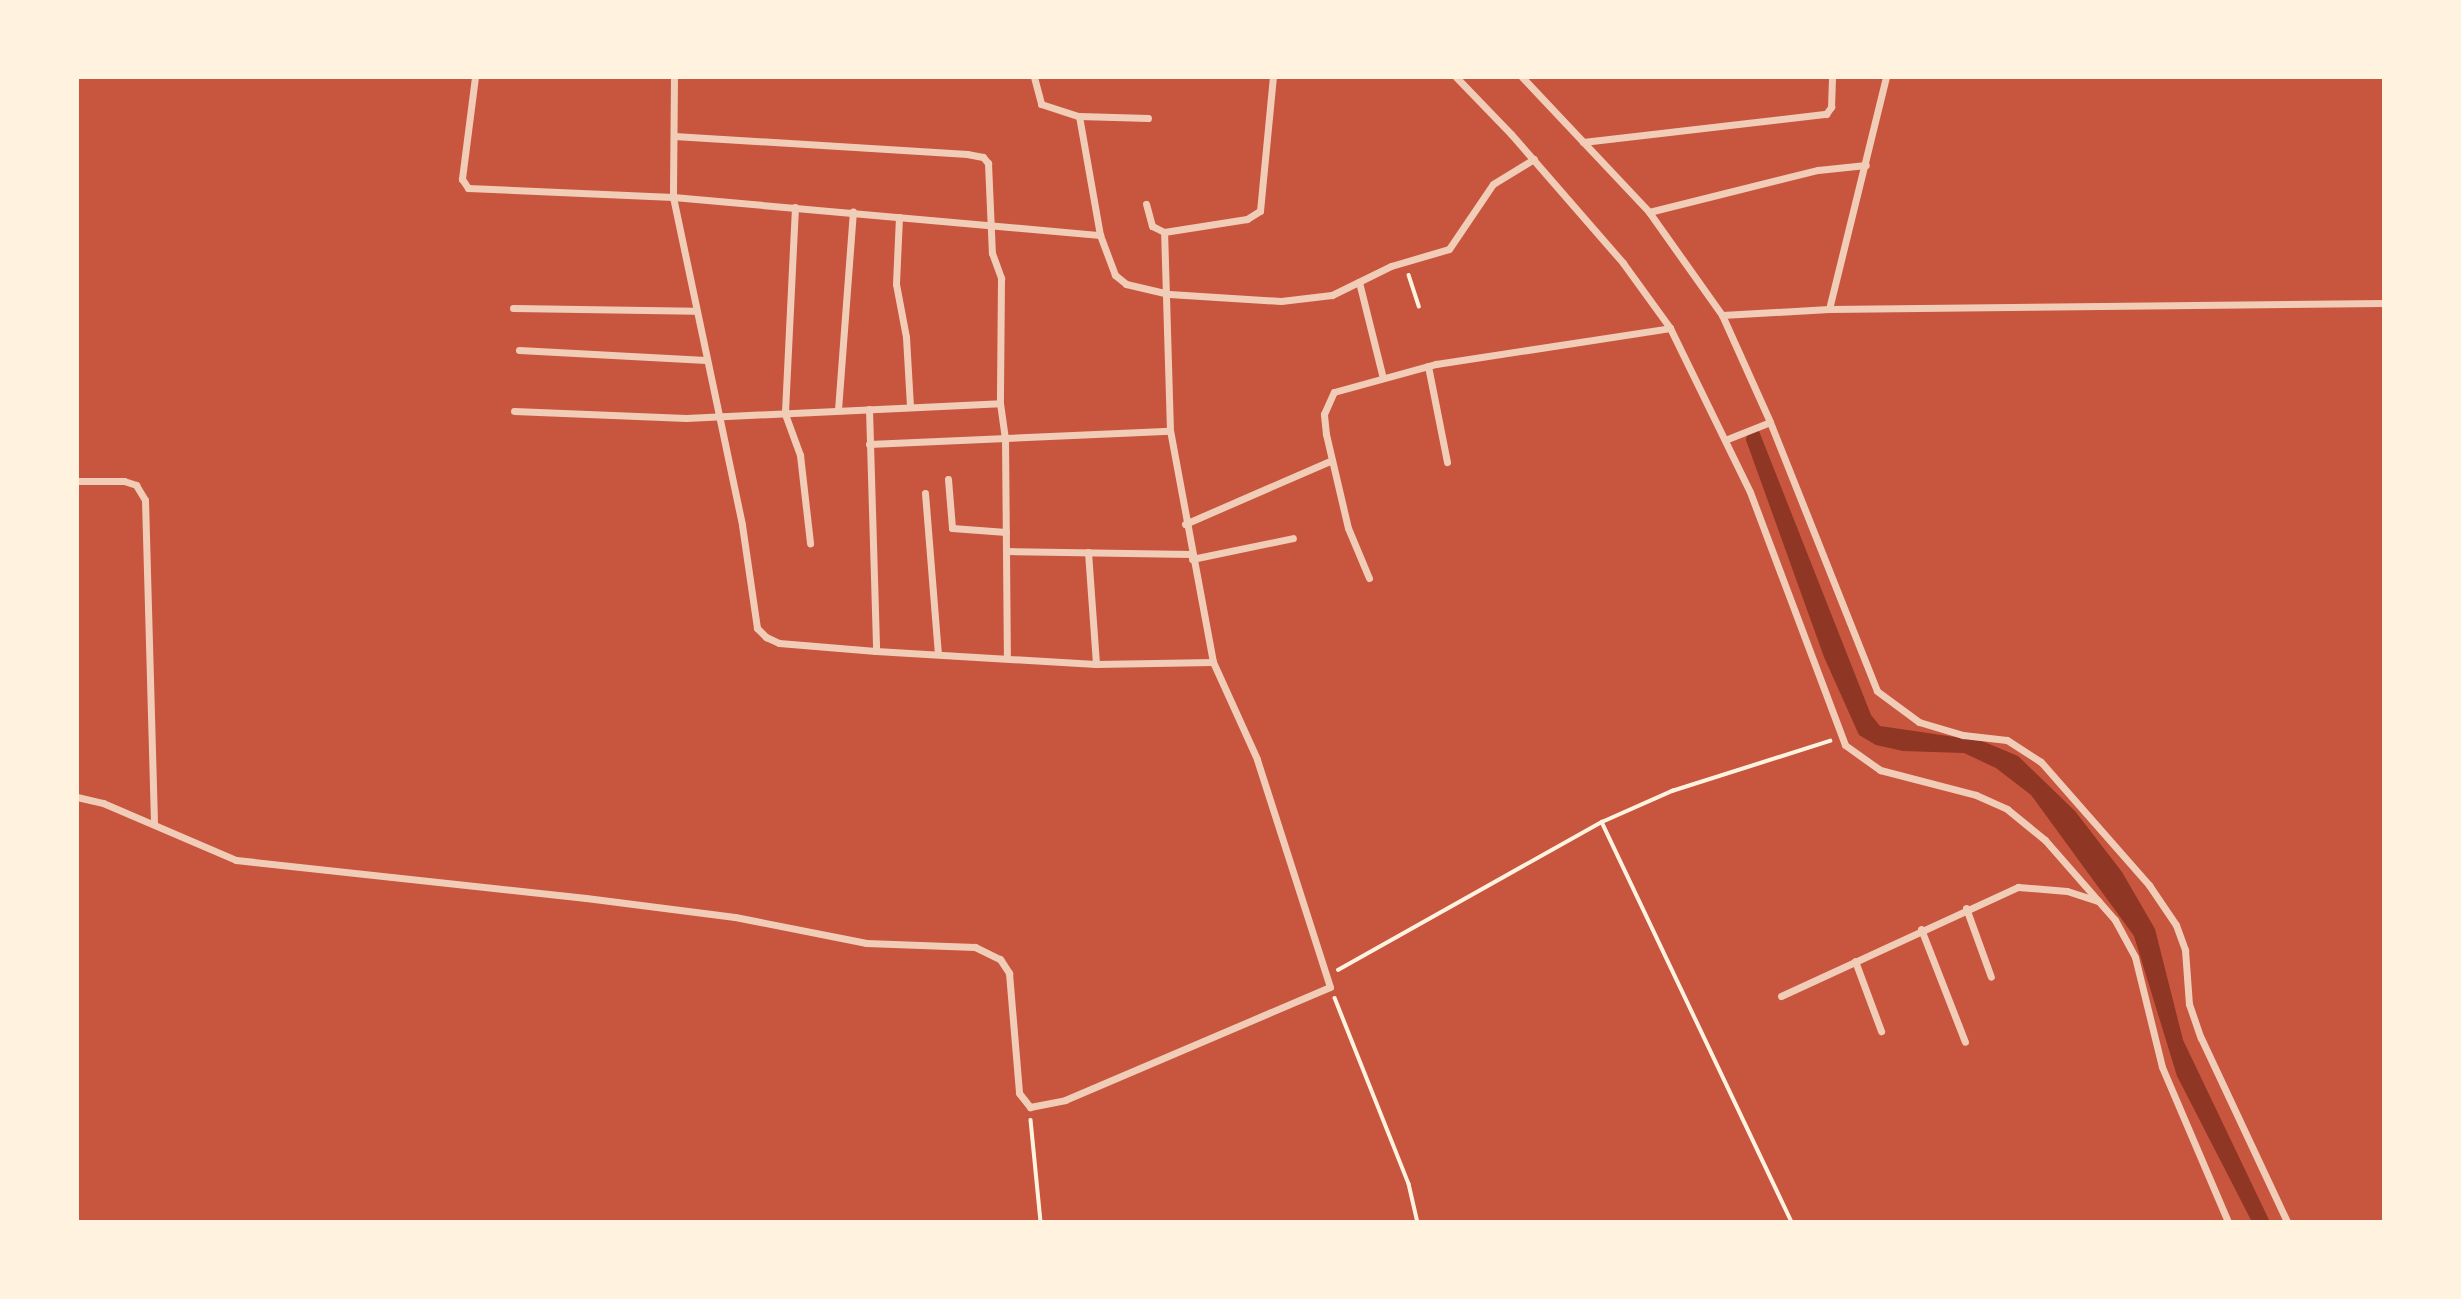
<!DOCTYPE html>
<html>
<head>
<meta charset="utf-8">
<style>
	body { margin:0 }
	#map { position:relative; width:2461px; height:1299px; overflow:hidden; background:#c8553d; font-family:"Roboto Condensed",sans-serif }
	div>[style] { position:absolute }
	.water>* { inset:0; background:#8f3625 }
	.path>* { height:3.5px; margin:-1.75px; padding:0 1.75px; transform-origin:1.75px; border-radius:1.75px; background:#fff3e0 }
	.minor>* { height:7px; margin:-3.5px; padding:0 3.5px; transform-origin:3.5px; border-radius:3.5px; background:#f1ccb7 }
	span { translate:-50% -50%; white-space:nowrap; text-align:center; line-height:1.15; -webkit-text-stroke:6px #fff3e0; paint-order:stroke }
	.frame { position:absolute; inset:0; border:79px solid #fff3e0; pointer-events:none }
</style>
</head>
<body>
<div id="map">
	<div class="water">
		<i style="clip-path:polygon(1757px 426px,1871px 715px,1880px 726px,1982px 741px,2018px 756px,2075px 811px,2122px 872px,2155px 929px,2183px 1040px,2270px 1222px,2252px 1222px,2177px 1076px,2134px 936px,2031px 795px,1996px 768px,1964px 753px,1903px 751px,1876px 745px,1859px 735px,1824px 657px,1746px 440px,1748px 429px)"></i>
	</div>
	<div class="path">
		<i style="left:1409px;top:275px;width:33px;rotate:72deg"></i>
		<i style="left:1602px;top:822px;width:443px;rotate:64.6deg"></i>
		<i style="left:1338px;top:970px;width:303px;rotate:-29.3deg"></i>
		<i style="left:1602px;top:822px;width:77px;rotate:-23.9deg"></i>
		<i style="left:1672px;top:791px;width:166px;rotate:-17.6deg"></i>
		<i style="left:1335px;top:998px;width:200px;rotate:68.3deg"></i>
		<i style="left:1409px;top:1184px;width:39px;rotate:77deg"></i>
		<i style="left:1031px;top:1120px;width:102px;rotate:84.4deg"></i>
	</div>
	<div class="minor">
		<i style="left:475px;top:77px;width:103px;rotate:97.3deg"></i>
		<i style="left:462px;top:179px;width:11px;rotate:56deg"></i>
		<i style="left:468px;top:188px;width:205px;rotate:2.5deg"></i>
		<i style="left:673px;top:197px;width:429px;rotate:5.1deg"></i>
		<i style="left:674px;top:77px;width:120px;rotate:90.5deg"></i>
		<i style="left:673px;top:197px;width:335px;rotate:78.1deg"></i>
		<i style="left:742px;top:525px;width:104px;rotate:81.7deg"></i>
		<i style="left:757px;top:628px;width:13px;rotate:45deg"></i>
		<i style="left:766px;top:637px;width:14px;rotate:25deg"></i>
		<i style="left:779px;top:643px;width:97px;rotate:4.7deg"></i>
		<i style="left:876px;top:651px;width:220px;rotate:3.4deg"></i>
		<i style="left:1096px;top:664px;width:117px;rotate:-1deg"></i>
		<i style="left:1034px;top:77px;width:28px;rotate:75deg"></i>
		<i style="left:1041px;top:104px;width:40px;rotate:18deg"></i>
		<i style="left:1079px;top:116px;width:121px;rotate:80deg"></i>
		<i style="left:1100px;top:235px;width:43px;rotate:69.4deg"></i>
		<i style="left:1115px;top:275px;width:14px;rotate:39deg"></i>
		<i style="left:1126px;top:284px;width:44px;rotate:13.1deg"></i>
		<i style="left:1169px;top:294px;width:112px;rotate:3.6deg"></i>
		<i style="left:1281px;top:301px;width:51px;rotate:-6.7deg"></i>
		<i style="left:1332px;top:295px;width:66px;rotate:-26.2deg"></i>
		<i style="left:1391px;top:266px;width:60px;rotate:-16.3deg"></i>
		<i style="left:1449px;top:249px;width:78px;rotate:-55.9deg"></i>
		<i style="left:1493px;top:184px;width:48px;rotate:-31.4deg"></i>
		<i style="left:1456px;top:77px;width:79px;rotate:46deg"></i>
		<i style="left:1511px;top:134px;width:171px;rotate:49deg"></i>
		<i style="left:1623px;top:263px;width:80px;rotate:54.1deg"></i>
		<i style="left:1670px;top:328px;width:182px;rotate:64deg"></i>
		<i style="left:1750px;top:492px;width:270px;rotate:69.4deg"></i>
		<i style="left:1845px;top:745px;width:43px;rotate:35.5deg"></i>
		<i style="left:1880px;top:770px;width:99px;rotate:14.6deg"></i>
		<i style="left:1976px;top:795px;width:34px;rotate:24deg"></i>
		<i style="left:2007px;top:809px;width:49px;rotate:39.2deg"></i>
		<i style="left:2045px;top:840px;width:106px;rotate:48.8deg"></i>
		<i style="left:2115px;top:920px;width:42px;rotate:61.6deg"></i>
		<i style="left:2135px;top:957px;width:113px;rotate:76.2deg"></i>
		<i style="left:2162px;top:1067px;width:168px;rotate:66.9deg"></i>
		<i style="left:1522px;top:77px;width:185px;rotate:46.7deg"></i>
		<i style="left:1649px;top:212px;width:126px;rotate:54.7deg"></i>
		<i style="left:1722px;top:315px;width:117px;rotate:65.8deg"></i>
		<i style="left:1770px;top:422px;width:289px;rotate:68.3deg"></i>
		<i style="left:1877px;top:691px;width:52px;rotate:36.4deg"></i>
		<i style="left:1919px;top:722px;width:46px;rotate:16.5deg"></i>
		<i style="left:1963px;top:735px;width:44px;rotate:6.5deg"></i>
		<i style="left:2007px;top:740px;width:40px;rotate:32.9deg"></i>
		<i style="left:2041px;top:762px;width:164px;rotate:48.7deg"></i>
		<i style="left:2149px;top:885px;width:48px;rotate:56deg"></i>
		<i style="left:2176px;top:925px;width:27px;rotate:70deg"></i>
		<i style="left:2185px;top:950px;width:54px;rotate:85.8deg"></i>
		<i style="left:2189px;top:1004px;width:36px;rotate:71deg"></i>
		<i style="left:2201px;top:1038px;width:203px;rotate:64.9deg"></i>
		<i style="left:1079px;top:116px;width:69px;rotate:1.7deg"></i>
		<i style="left:674px;top:136px;width:294px;rotate:3.5deg"></i>
		<i style="left:967px;top:154px;width:16px;rotate:11deg"></i>
		<i style="left:983px;top:157px;width:8px;rotate:50deg"></i>
		<i style="left:988px;top:163px;width:90px;rotate:87.5deg"></i>
		<i style="left:992px;top:253px;width:27px;rotate:70deg"></i>
		<i style="left:1001px;top:278px;width:125px;rotate:90.5deg"></i>
		<i style="left:1000px;top:403px;width:35px;rotate:82deg"></i>
		<i style="left:1005px;top:438px;width:218px;rotate:89.5deg"></i>
		<i style="left:1583px;top:142px;width:245px;rotate:-6.6deg"></i>
		<i style="left:1826px;top:114px;width:9px;rotate:-54deg"></i>
		<i style="left:1831px;top:107px;width:30px;rotate:-88deg"></i>
		<i style="left:795px;top:207px;width:207px;rotate:92.8deg"></i>
		<i style="left:785px;top:414px;width:44px;rotate:69.9deg"></i>
		<i style="left:800px;top:455px;width:89px;rotate:83.5deg"></i>
		<i style="left:1649px;top:212px;width:174px;rotate:-14deg"></i>
		<i style="left:1818px;top:170px;width:48px;rotate:-5.9deg"></i>
		<i style="left:899px;top:217px;width:67px;rotate:92.6deg"></i>
		<i style="left:896px;top:284px;width:54px;rotate:79.3deg"></i>
		<i style="left:906px;top:337px;width:70px;rotate:86.7deg"></i>
		<i style="left:1164px;top:232px;width:84px;rotate:-8.9deg"></i>
		<i style="left:1247px;top:219px;width:15px;rotate:-32deg"></i>
		<i style="left:1260px;top:211px;width:135px;rotate:-84.5deg"></i>
		<i style="left:1359px;top:282px;width:99px;rotate:76deg"></i>
		<i style="left:513px;top:308px;width:182px;rotate:0.9deg"></i>
		<i style="left:1829px;top:309px;width:239px;rotate:-76.2deg"></i>
		<i style="left:1722px;top:315px;width:107px;rotate:-3.2deg"></i>
		<i style="left:1829px;top:309px;width:555px;rotate:-0.62deg"></i>
		<i style="left:519px;top:350px;width:187px;rotate:3.1deg"></i>
		<i style="left:1428px;top:366px;width:98px;rotate:78.8deg"></i>
		<i style="left:869px;top:409px;width:242px;rotate:88.3deg"></i>
		<i style="left:838px;top:410px;width:199px;rotate:-85.7deg"></i>
		<i style="left:514px;top:411px;width:172px;rotate:2.3deg"></i>
		<i style="left:686px;top:418px;width:314px;rotate:-2.7deg"></i>
		<i style="left:1725px;top:440px;width:48px;rotate:-21.8deg"></i>
		<i style="left:869px;top:444px;width:301px;rotate:-2.5deg"></i>
		<i style="left:948px;top:479px;width:49px;rotate:85.3deg"></i>
		<i style="left:952px;top:528px;width:54px;rotate:4.2deg"></i>
		<i style="left:77px;top:481px;width:47px"></i>
		<i style="left:124px;top:481px;width:13px;rotate:18deg"></i>
		<i style="left:136px;top:485px;width:17px;rotate:59deg"></i>
		<i style="left:145px;top:500px;width:324px;rotate:88.4deg"></i>
		<i style="left:925px;top:493px;width:161px;rotate:85.4deg"></i>
		<i style="left:1185px;top:524px;width:160px;rotate:-23.5deg"></i>
		<i style="left:1006px;top:551px;width:185px;rotate:0.9deg"></i>
		<i style="left:1088px;top:552px;width:112px;rotate:85.9deg"></i>
		<i style="left:1192px;top:559px;width:103px;rotate:-11.7deg"></i>
		<i style="left:1369px;top:578px;width:54px;rotate:-112.8deg"></i>
		<i style="left:1348px;top:528px;width:97px;rotate:-103.2deg"></i>
		<i style="left:1326px;top:434px;width:20px;rotate:-96deg"></i>
		<i style="left:1324px;top:414px;width:24px;rotate:-66deg"></i>
		<i style="left:1334px;top:392px;width:106px;rotate:-15.4deg"></i>
		<i style="left:1436px;top:364px;width:237px;rotate:-8.7deg"></i>
		<i style="left:77px;top:797px;width:27px;rotate:13deg"></i>
		<i style="left:103px;top:803px;width:145px;rotate:23.2deg"></i>
		<i style="left:236px;top:860px;width:352px;rotate:6.2deg"></i>
		<i style="left:586px;top:898px;width:150px;rotate:7.3deg"></i>
		<i style="left:735px;top:917px;width:134px;rotate:11.2deg"></i>
		<i style="left:866px;top:943px;width:109px;rotate:2.1deg"></i>
		<i style="left:975px;top:947px;width:28px;rotate:26deg"></i>
		<i style="left:1000px;top:959px;width:17px;rotate:57deg"></i>
		<i style="left:1009px;top:973px;width:120px;rotate:85.2deg"></i>
		<i style="left:1019px;top:1093px;width:18px;rotate:52deg"></i>
		<i style="left:1030px;top:1107px;width:36px;rotate:-11deg"></i>
		<i style="left:1065px;top:1100px;width:288px;rotate:-23.1deg"></i>
		<i style="left:1330px;top:987px;width:239px;rotate:-107.8deg"></i>
		<i style="left:1257px;top:759px;width:107px;rotate:-114.4deg"></i>
		<i style="left:1213px;top:662px;width:235px;rotate:-100.5deg"></i>
		<i style="left:1170px;top:431px;width:199px;rotate:-91.7deg"></i>
		<i style="left:1164px;top:232px;width:13px;rotate:-153deg"></i>
		<i style="left:1152px;top:226px;width:23px;rotate:-105deg"></i>
		<i style="left:1966px;top:908px;width:73px;rotate:70.1deg"></i>
		<i style="left:1921px;top:929px;width:121px;rotate:68.7deg"></i>
		<i style="left:1855px;top:961px;width:75px;rotate:69.6deg"></i>
		<i style="left:1781px;top:996px;width:261px;rotate:-24.7deg"></i>
		<i style="left:2018px;top:887px;width:49px;rotate:4.7deg"></i>
		<i style="left:2067px;top:891px;width:33px;rotate:18deg"></i>
	</div>
	<div class="frame"></div>
</div>
</body>
</html>
